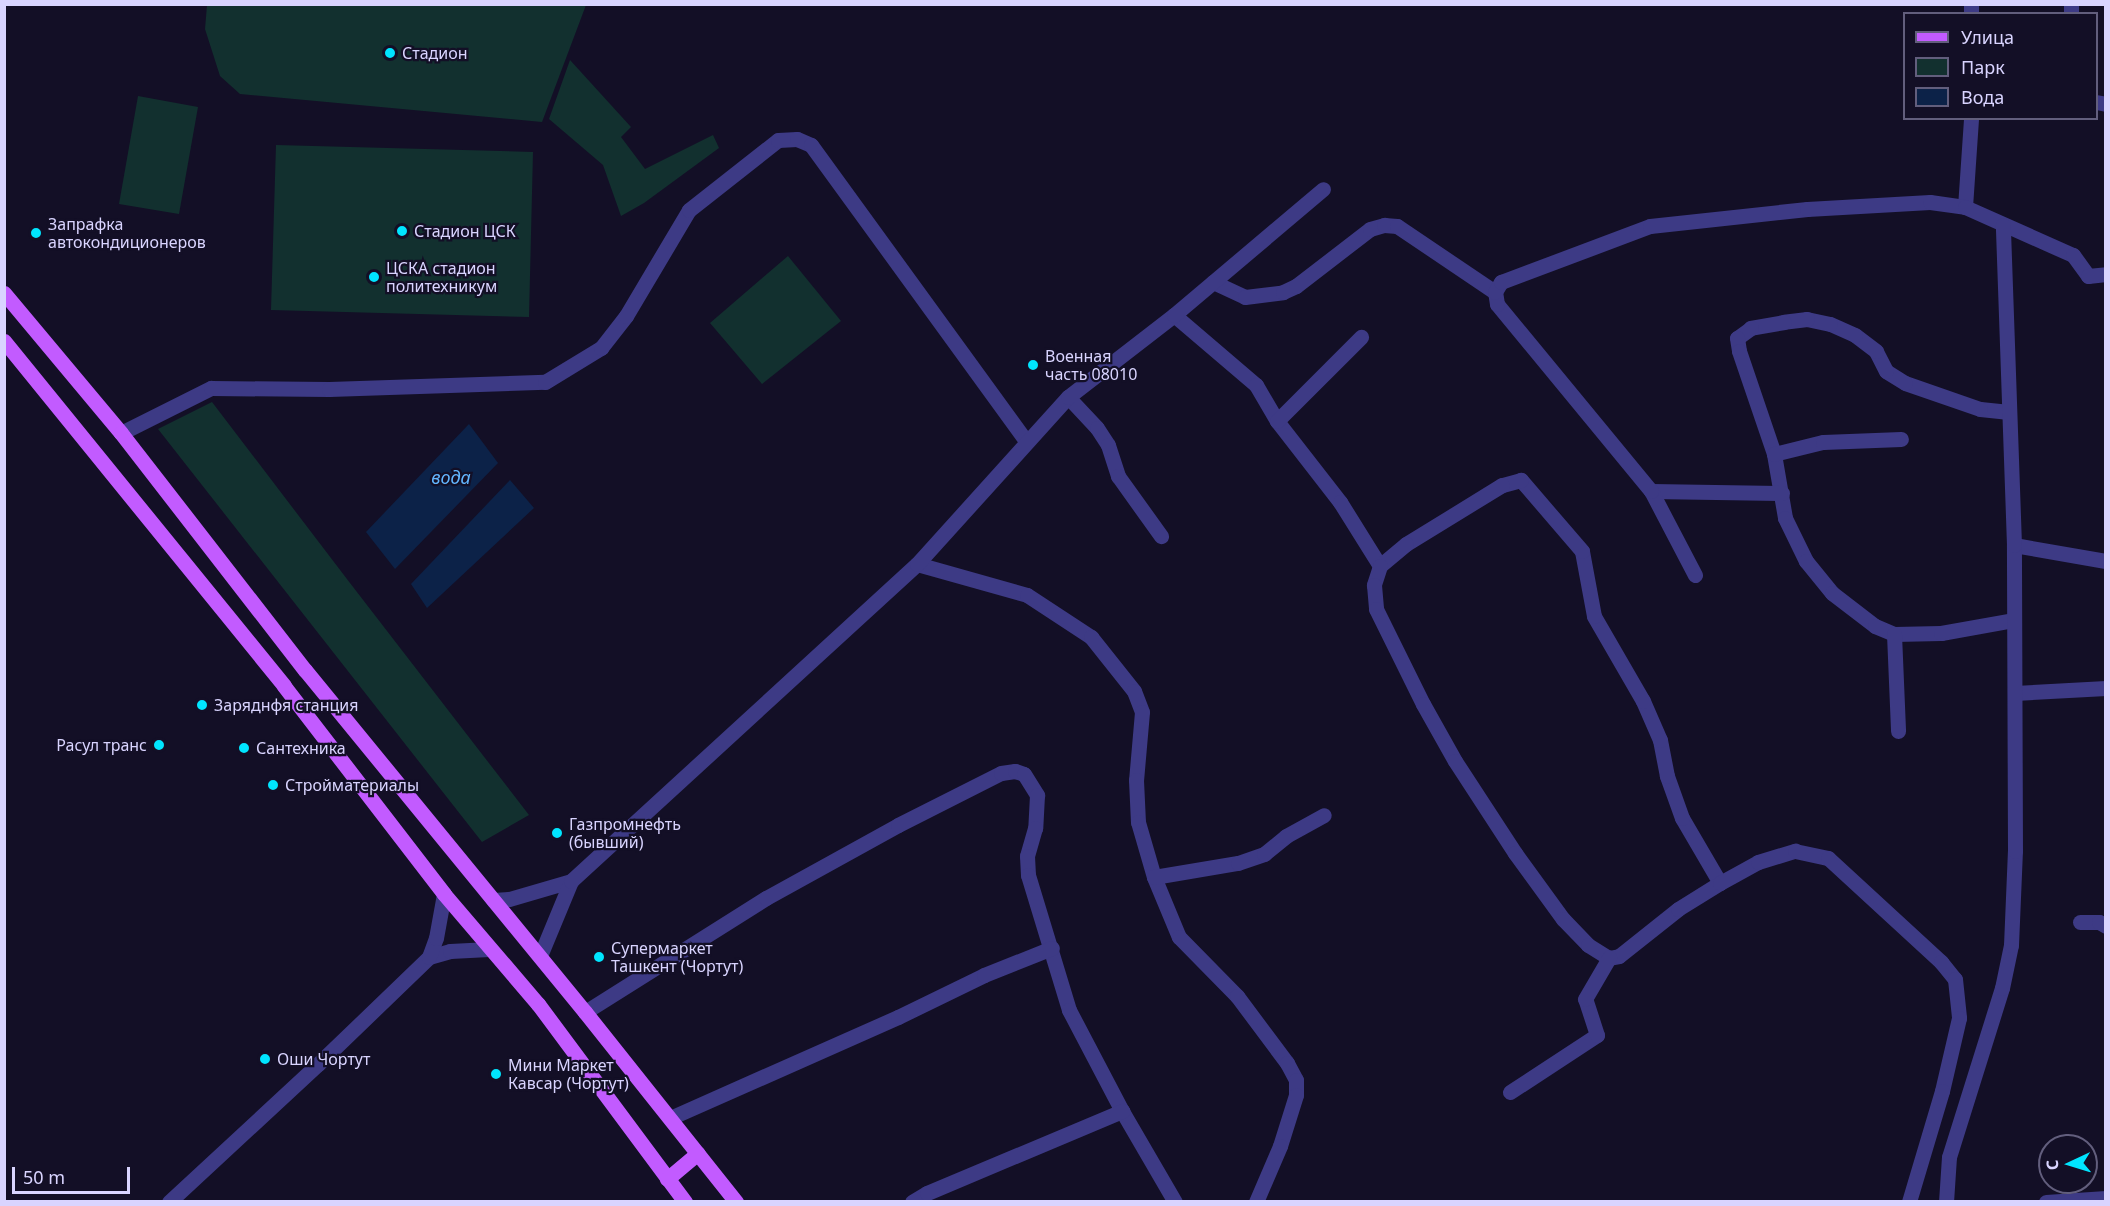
<!DOCTYPE html>
<html>
<head>
<meta charset="utf-8">
<style>
	body { margin:0 }
	#map { position:relative; width:2110px; height:1206px; overflow:hidden; background:#130f26; font-family:"Noto Sans",sans-serif }
	div>[style] { position:absolute }
	.green>* { inset:0; background:#12302f }
	.water>* { inset:0; background:#0c2248 }
	.minor>* { height:15px; margin:-7.5px; padding:0 7.5px; transform-origin:7.5px; border-radius:7.5px; background:#3d3a85 }
	.major>* { height:15px; margin:-7.5px; padding:0 7.5px; transform-origin:7.5px; border-radius:7.5px; background:#c25bff }
	.dots>* { width:16px; height:16px; translate:-50% -50%; box-sizing:border-box; border:3px solid #130f26; border-radius:50% }
	span { translate:-50% -50%; white-space:nowrap; text-align:center; line-height:1.15; -webkit-text-stroke:4.5px #130f26; paint-order:stroke }
	.poi-label { font-size:16px; color:#d9d4ff }
	.left { translate:0 -50%; text-align:left }
	.right { translate:-100% -50%; text-align:right }
	.water-label { font-size:18px; color:#62b6ff; font-style:italic }
	.frame { position:absolute; inset:0; border:6px solid #d9d4ff; pointer-events:none }
	.legend { position:absolute; left:1903px; top:12px; width:195px; height:108px; box-sizing:border-box; background:#130f26; border:2px solid #625e7d; margin:0; padding:8px 10px; list-style:none; font-size:18px; color:#d9d4ff }
	.legend li { display:flex; align-items:center; gap:12px; height:30px }
	.legend b { width:30px; border:2px solid #625e7d }
	.north { position:absolute; left:2038px; top:1134px; width:60px; height:60px; box-sizing:border-box; background:#130f26; border:2px solid #625e7d; border-radius:50%; rotate:266deg; font-size:16px; font-weight:700; line-height:24px; text-align:center; color:#d9d4ff }
	.north::after { content:''; display:block; margin:auto; width:21px; height:27px; background:#00e5ff; clip-path:polygon(50% 0,100% 100%,50% 72%,0 100%) }
	.scale { position:absolute; left:12px; top:1167px; width:118px; height:27px; box-sizing:border-box; border:3px solid #d9d4ff; border-top:0; padding-left:8px; font-size:18px; line-height:21px; white-space:nowrap; color:#d9d4ff; -webkit-text-stroke:4px #130f26; paint-order:stroke }
</style>
</head>
<body>
<div id="map">
	<div class="green">
		<i style="clip-path:polygon(207px 5px,207px 4px,586px 5px,542px 122px,240px 94px,220px 76px,205px 29px)"></i>
		<i style="clip-path:polygon(570px 60px,631px 127px,621px 137px,645px 169px,713px 135px,719px 148px,644px 203px,621px 216px,603px 165px,549px 119px)"></i>
		<i style="clip-path:polygon(138px 96px,198px 107px,179px 214px,119px 204px)"></i>
		<i style="clip-path:polygon(276px 145px,533px 152px,529px 317px,271px 310px)"></i>
		<i style="clip-path:polygon(788px 256px,841px 321px,762px 384px,710px 323px)"></i>
		<i style="clip-path:polygon(212px 402px,350px 583px,529px 815px,482px 842px,158px 429px)"></i>
	</div>
	<div class="water">
		<i style="clip-path:polygon(469px 424px,498px 463px,395px 569px,366px 532px)"></i>
		<i style="clip-path:polygon(510px 480px,534px 508px,427px 608px,411px 584px)"></i>
	</div>
	<div class="minor">
		<i style="left:1971px;top:4px;width:10px;rotate:90deg"></i>
		<i style="left:2071px;top:14px;width:10px;rotate:-90deg"></i>
		<i style="left:2096px;top:102px;width:10px;rotate:11deg"></i>
		<i style="left:1965px;top:207px;width:89px;rotate:-86.1deg"></i>
		<i style="left:1213px;top:282px;width:35px;rotate:25deg"></i>
		<i style="left:1245px;top:297px;width:38px;rotate:-7deg"></i>
		<i style="left:1283px;top:292px;width:14px;rotate:-25deg"></i>
		<i style="left:1296px;top:286px;width:93px;rotate:-37.6deg"></i>
		<i style="left:1370px;top:229px;width:15px;rotate:-16deg"></i>
		<i style="left:1384px;top:225px;width:13px;rotate:4deg"></i>
		<i style="left:1397px;top:226px;width:118px;rotate:34deg"></i>
		<i style="left:1174px;top:315px;width:108px;rotate:40.5deg"></i>
		<i style="left:1256px;top:385px;width:42px;rotate:59.7deg"></i>
		<i style="left:1277px;top:421px;width:103px;rotate:52.1deg"></i>
		<i style="left:1340px;top:502px;width:75px;rotate:58deg"></i>
		<i style="left:1068px;top:397px;width:42px;rotate:46.9deg"></i>
		<i style="left:1097px;top:428px;width:20px;rotate:57deg"></i>
		<i style="left:1108px;top:445px;width:33px;rotate:72deg"></i>
		<i style="left:1118px;top:476px;width:74px;rotate:54.4deg"></i>
		<i style="left:2009px;top:412px;width:29px;rotate:-174deg"></i>
		<i style="left:1980px;top:409px;width:79px;rotate:-160.9deg"></i>
		<i style="left:1905px;top:383px;width:22px;rotate:-148deg"></i>
		<i style="left:1886px;top:371px;width:22px;rotate:-117deg"></i>
		<i style="left:1876px;top:351px;width:26px;rotate:-143deg"></i>
		<i style="left:1855px;top:335px;width:27px;rotate:-156deg"></i>
		<i style="left:1830px;top:324px;width:24px;rotate:-168deg"></i>
		<i style="left:1807px;top:319px;width:23px;rotate:173deg"></i>
		<i style="left:1784px;top:322px;width:34px;rotate:170deg"></i>
		<i style="left:1751px;top:328px;width:17px;rotate:144deg"></i>
		<i style="left:1737px;top:338px;width:13px;rotate:81deg"></i>
		<i style="left:1739px;top:351px;width:109px;rotate:71.2deg"></i>
		<i style="left:1774px;top:454px;width:65px;rotate:80.2deg"></i>
		<i style="left:1785px;top:518px;width:48px;rotate:64deg"></i>
		<i style="left:1806px;top:561px;width:41px;rotate:50.9deg"></i>
		<i style="left:1832px;top:593px;width:54px;rotate:37.5deg"></i>
		<i style="left:1875px;top:626px;width:21px;rotate:23deg"></i>
		<i style="left:1894px;top:634px;width:47px;rotate:-1.2deg"></i>
		<i style="left:1941px;top:633px;width:73px;rotate:-10.2deg"></i>
		<i style="left:1277px;top:421px;width:119px;rotate:-45deg"></i>
		<i style="left:121px;top:433px;width:101px;rotate:-26.6deg"></i>
		<i style="left:211px;top:388px;width:118px;rotate:0.5deg"></i>
		<i style="left:329px;top:389px;width:216px;rotate:-1.9deg"></i>
		<i style="left:545px;top:382px;width:66px;rotate:-31.3deg"></i>
		<i style="left:601px;top:348px;width:41px;rotate:-52deg"></i>
		<i style="left:626px;top:316px;width:123px;rotate:-59.3deg"></i>
		<i style="left:689px;top:210px;width:113px;rotate:-38.2deg"></i>
		<i style="left:778px;top:140px;width:19px;rotate:-3deg"></i>
		<i style="left:797px;top:139px;width:15px;rotate:23deg"></i>
		<i style="left:811px;top:145px;width:366px;rotate:54deg"></i>
		<i style="left:1774px;top:454px;width:50px;rotate:-13.8deg"></i>
		<i style="left:1823px;top:442px;width:78px;rotate:-2.2deg"></i>
		<i style="left:1651px;top:491px;width:131px;rotate:0.9deg"></i>
		<i style="left:2014px;top:545px;width:93px;rotate:9.9deg"></i>
		<i style="left:917px;top:564px;width:114px;rotate:15.7deg"></i>
		<i style="left:1027px;top:595px;width:77px;rotate:33.3deg"></i>
		<i style="left:1091px;top:637px;width:69px;rotate:51.5deg"></i>
		<i style="left:1134px;top:691px;width:22px;rotate:69deg"></i>
		<i style="left:1142px;top:712px;width:68px;rotate:95deg"></i>
		<i style="left:1136px;top:780px;width:42px;rotate:87.3deg"></i>
		<i style="left:1138px;top:822px;width:57px;rotate:73.8deg"></i>
		<i style="left:1154px;top:877px;width:65px;rotate:67.4deg"></i>
		<i style="left:1179px;top:937px;width:83px;rotate:45.5deg"></i>
		<i style="left:1237px;top:996px;width:84px;rotate:53.3deg"></i>
		<i style="left:1287px;top:1063px;width:19px;rotate:62deg"></i>
		<i style="left:1296px;top:1080px;width:15px;rotate:90deg"></i>
		<i style="left:1296px;top:1095px;width:53px;rotate:107.4deg"></i>
		<i style="left:1280px;top:1146px;width:61px;rotate:113.2deg"></i>
		<i style="left:1695px;top:575px;width:95px;rotate:-117.6deg"></i>
		<i style="left:1651px;top:491px;width:242px;rotate:-129.5deg"></i>
		<i style="left:1497px;top:304px;width:12px;rotate:-99deg"></i>
		<i style="left:1495px;top:292px;width:12px;rotate:-59deg"></i>
		<i style="left:1501px;top:282px;width:159px;rotate:-20.6deg"></i>
		<i style="left:1650px;top:226px;width:158px;rotate:-6.2deg"></i>
		<i style="left:1807px;top:209px;width:123px;rotate:-3.3deg"></i>
		<i style="left:1930px;top:202px;width:35px;rotate:8deg"></i>
		<i style="left:1965px;top:207px;width:118px;rotate:24deg"></i>
		<i style="left:2073px;top:255px;width:26px;rotate:54deg"></i>
		<i style="left:2088px;top:276px;width:18px;rotate:-6deg"></i>
		<i style="left:1894px;top:634px;width:97px;rotate:87.6deg"></i>
		<i style="left:2015px;top:693px;width:91px;rotate:-3.1deg"></i>
		<i style="left:1154px;top:877px;width:85px;rotate:-9.5deg"></i>
		<i style="left:1238px;top:863px;width:28px;rotate:-19deg"></i>
		<i style="left:1264px;top:854px;width:28px;rotate:-39deg"></i>
		<i style="left:1286px;top:836px;width:43px;rotate:-28.9deg"></i>
		<i style="left:1720px;top:883px;width:75px;rotate:-120.3deg"></i>
		<i style="left:1682px;top:818px;width:45px;rotate:-109.7deg"></i>
		<i style="left:1667px;top:776px;width:37px;rotate:-101deg"></i>
		<i style="left:1660px;top:740px;width:43px;rotate:-113.6deg"></i>
		<i style="left:1643px;top:701px;width:98px;rotate:-120deg"></i>
		<i style="left:1594px;top:616px;width:66px;rotate:-100.5deg"></i>
		<i style="left:1582px;top:551px;width:94px;rotate:-130.7deg"></i>
		<i style="left:1521px;top:480px;width:20px;rotate:165deg"></i>
		<i style="left:1502px;top:485px;width:113px;rotate:148.4deg"></i>
		<i style="left:1406px;top:544px;width:34px;rotate:140deg"></i>
		<i style="left:1380px;top:566px;width:20px;rotate:108deg"></i>
		<i style="left:1374px;top:585px;width:24px;rotate:85deg"></i>
		<i style="left:1376px;top:609px;width:106px;rotate:63.7deg"></i>
		<i style="left:1423px;top:704px;width:65px;rotate:60.7deg"></i>
		<i style="left:1455px;top:761px;width:110px;rotate:56.9deg"></i>
		<i style="left:1515px;top:853px;width:82px;rotate:54deg"></i>
		<i style="left:1563px;top:919px;width:36px;rotate:46deg"></i>
		<i style="left:1588px;top:945px;width:25px;rotate:32deg"></i>
		<i style="left:1609px;top:958px;width:10px;rotate:-11deg"></i>
		<i style="left:1619px;top:956px;width:75px;rotate:-38.5deg"></i>
		<i style="left:1678px;top:909px;width:49px;rotate:-31.8deg"></i>
		<i style="left:1720px;top:883px;width:43px;rotate:-28.9deg"></i>
		<i style="left:1758px;top:862px;width:39px;rotate:-17deg"></i>
		<i style="left:1795px;top:851px;width:34px;rotate:12deg"></i>
		<i style="left:1828px;top:858px;width:154px;rotate:42.6deg"></i>
		<i style="left:1941px;top:962px;width:22px;rotate:51deg"></i>
		<i style="left:1955px;top:979px;width:39px;rotate:84deg"></i>
		<i style="left:1959px;top:1018px;width:75px;rotate:103.1deg"></i>
		<i style="left:1942px;top:1091px;width:116px;rotate:106.6deg"></i>
		<i style="left:493px;top:900px;width:16px;rotate:-4deg"></i>
		<i style="left:509px;top:899px;width:65px;rotate:-16.2deg"></i>
		<i style="left:2080px;top:922px;width:19px"></i>
		<i style="left:2099px;top:922px;width:8px;rotate:30deg"></i>
		<i style="left:540px;top:956px;width:81px;rotate:-67.5deg"></i>
		<i style="left:571px;top:881px;width:469px;rotate:-42.5deg"></i>
		<i style="left:917px;top:564px;width:225px;rotate:-47.9deg"></i>
		<i style="left:1068px;top:397px;width:134px;rotate:-37.7deg"></i>
		<i style="left:1174px;top:315px;width:195px;rotate:-40.2deg"></i>
		<i style="left:429px;top:957px;width:22px;rotate:-16deg"></i>
		<i style="left:450px;top:951px;width:39px;rotate:-3deg"></i>
		<i style="left:585px;top:1012px;width:214px;rotate:-32.2deg"></i>
		<i style="left:766px;top:898px;width:151px;rotate:-28.9deg"></i>
		<i style="left:898px;top:825px;width:115px;rotate:-26.8deg"></i>
		<i style="left:1001px;top:773px;width:14px;rotate:-8deg"></i>
		<i style="left:1015px;top:771px;width:9px;rotate:18deg"></i>
		<i style="left:1024px;top:774px;width:25px;rotate:58deg"></i>
		<i style="left:1037px;top:795px;width:33px;rotate:93deg"></i>
		<i style="left:1035px;top:828px;width:29px;rotate:106deg"></i>
		<i style="left:1027px;top:856px;width:19px;rotate:87deg"></i>
		<i style="left:1028px;top:875px;width:141px;rotate:73.1deg"></i>
		<i style="left:1069px;top:1010px;width:114px;rotate:62.3deg"></i>
		<i style="left:1122px;top:1111px;width:105px;rotate:59.8deg"></i>
		<i style="left:1510px;top:1092px;width:104px;rotate:-33.2deg"></i>
		<i style="left:1597px;top:1035px;width:38px;rotate:-108deg"></i>
		<i style="left:1585px;top:999px;width:48px;rotate:-59.7deg"></i>
		<i style="left:670px;top:1118px;width:249px;rotate:-23.9deg"></i>
		<i style="left:898px;top:1017px;width:96px;rotate:-26deg"></i>
		<i style="left:984px;top:975px;width:73px;rotate:-21.7deg"></i>
		<i style="left:169px;top:1202px;width:203px;rotate:-42.8deg"></i>
		<i style="left:318px;top:1064px;width:154px;rotate:-43.9deg"></i>
		<i style="left:429px;top:957px;width:20px;rotate:-70deg"></i>
		<i style="left:436px;top:938px;width:45px;rotate:-79.7deg"></i>
		<i style="left:912px;top:1202px;width:17px;rotate:-31deg"></i>
		<i style="left:927px;top:1193px;width:212px;rotate:-22.8deg"></i>
		<i style="left:1946px;top:1202px;width:45px;rotate:-86.2deg"></i>
		<i style="left:1949px;top:1157px;width:177px;rotate:-72.6deg"></i>
		<i style="left:2002px;top:988px;width:44px;rotate:-78.2deg"></i>
		<i style="left:2011px;top:945px;width:94px;rotate:-87.6deg"></i>
		<i style="left:2015px;top:851px;width:306px;rotate:-90.2deg"></i>
		<i style="left:2014px;top:545px;width:320px;rotate:-92deg"></i>
		<i style="left:2046px;top:1202px;width:60px;rotate:-3.8deg"></i>
	</div>
	<div class="major">
		<i style="left:4px;top:293px;width:182px;rotate:50.1deg"></i>
		<i style="left:121px;top:433px;width:300px;rotate:52.2deg"></i>
		<i style="left:305px;top:670px;width:442px;rotate:50.7deg"></i>
		<i style="left:585px;top:1012px;width:243px;rotate:51.5deg"></i>
		<i style="left:4px;top:341px;width:444px;rotate:50.9deg"></i>
		<i style="left:284px;top:686px;width:262px;rotate:52.4deg"></i>
		<i style="left:444px;top:894px;width:145px;rotate:49.5deg"></i>
		<i style="left:538px;top:1004px;width:247px;rotate:53.4deg"></i>
		<i style="left:667px;top:1179px;width:40px;rotate:-40deg"></i>
	</div>
	<div class="dots">
		<i style="left:390px;top:53px;background:#00e5ff"></i>
		<i style="left:402px;top:231px;background:#00e5ff"></i>
		<i style="left:36px;top:233px;background:#00e5ff"></i>
		<i style="left:374px;top:277px;background:#00e5ff"></i>
		<i style="left:1033px;top:365px;background:#00e5ff"></i>
		<i style="left:202px;top:705px;background:#00e5ff"></i>
		<i style="left:159px;top:745px;background:#00e5ff"></i>
		<i style="left:244px;top:748px;background:#00e5ff"></i>
		<i style="left:273px;top:785px;background:#00e5ff"></i>
		<i style="left:557px;top:833px;background:#00e5ff"></i>
		<i style="left:599px;top:957px;background:#00e5ff"></i>
		<i style="left:265px;top:1059px;background:#00e5ff"></i>
		<i style="left:496px;top:1074px;background:#00e5ff"></i>
	</div>
	<div class="poi-label">
		<span class="left" style="left:402px;top:53px">Стадион</span>
		<span class="left" style="left:48px;top:233px">Запрафка<br>автокондиционеров</span>
		<span class="left" style="left:414px;top:231px">Стадион ЦСК</span>
		<span class="left" style="left:386px;top:277px">ЦСКА стадион<br>политехникум</span>
		<span class="left" style="left:1045px;top:365px">Военная<br>часть 08010</span>
		<span class="left" style="left:214px;top:705px">Заряднфя станция</span>
		<span class="right" style="left:147px;top:745px">Расул транс</span>
		<span class="left" style="left:256px;top:748px">Сантехника</span>
		<span class="left" style="left:285px;top:785px">Стройматериалы</span>
		<span class="left" style="left:569px;top:833px">Газпромнефть<br>(бывший)</span>
		<span class="left" style="left:611px;top:957px">Супермаркет<br>Ташкент (Чортут)</span>
		<span class="left" style="left:277px;top:1059px">Оши Чортут</span>
		<span class="left" style="left:508px;top:1074px">Мини Маркет<br>Кавсар (Чортут)</span>
	</div>
	<div class="water-label">
		<span style="left:451px;top:477px">вода</span>
	</div>
	<div class="frame"></div>
	<ul class="legend">
	<li><b style="height:8px;background:#c25bff"></b>Улица</li>
	<li><b style="height:16px;background:#12302f"></b>Парк</li>
	<li><b style="height:16px;background:#0c2248"></b>Вода</li>
	</ul>
	<div class="north">С</div>
	<div class="scale">50 m</div>
</div>
</body>
</html>
